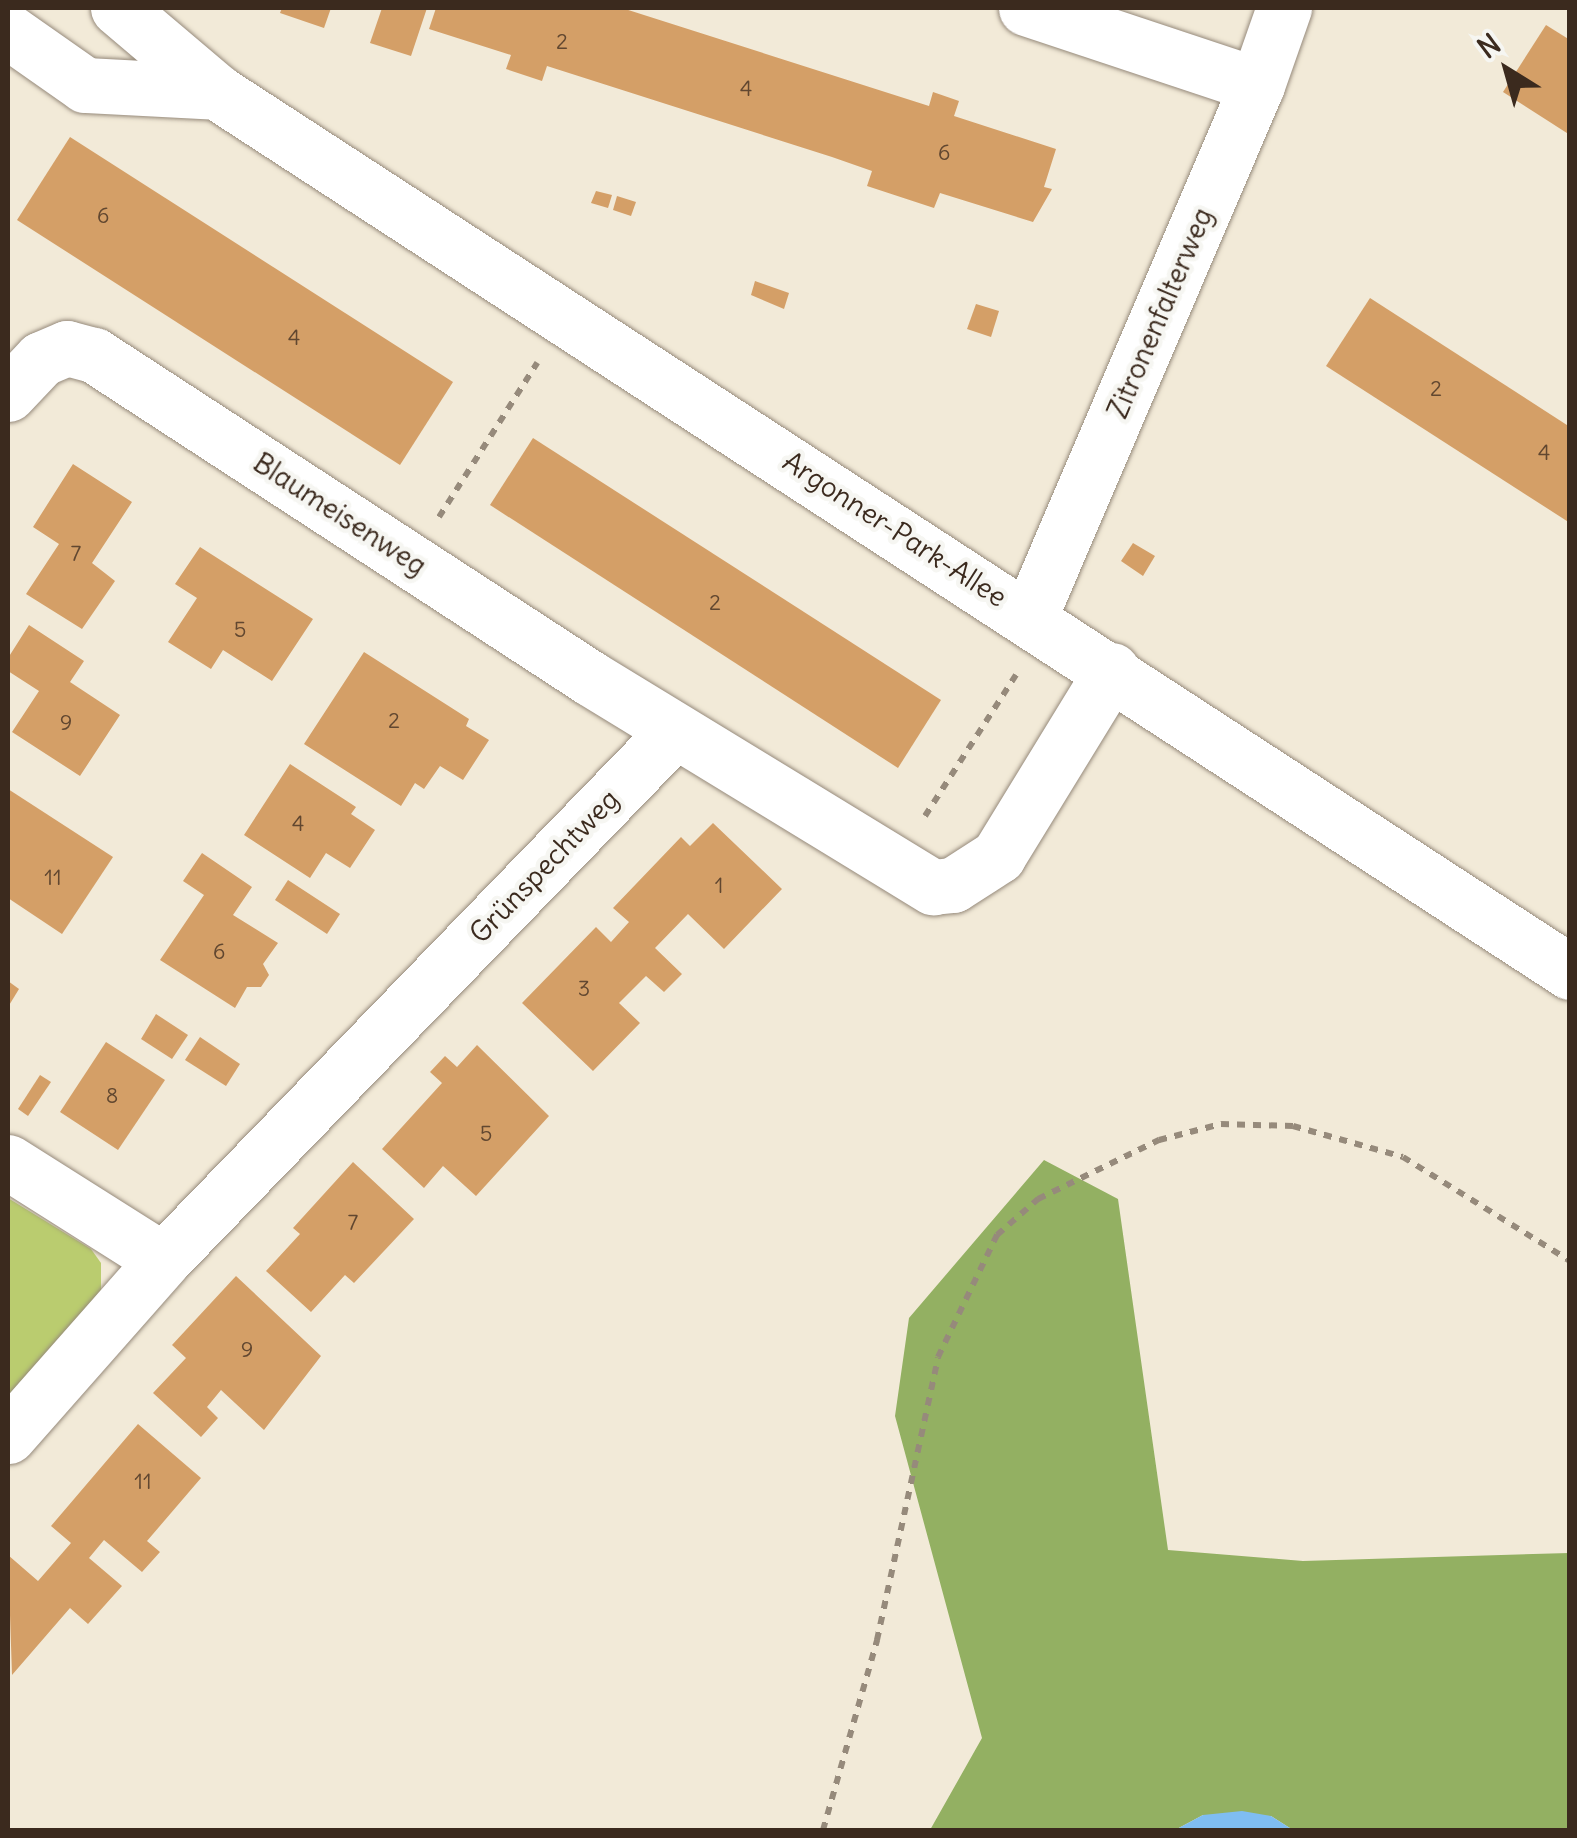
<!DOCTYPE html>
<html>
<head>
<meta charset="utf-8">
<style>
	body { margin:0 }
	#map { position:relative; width:1577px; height:1838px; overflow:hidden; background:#f2ead8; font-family:Delius,sans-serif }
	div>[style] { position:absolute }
	.green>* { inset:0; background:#bacc6f }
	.forest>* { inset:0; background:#93b062 }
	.water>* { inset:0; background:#7fbdf2 }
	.building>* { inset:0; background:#d49f67 }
	.path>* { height:6px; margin-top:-3px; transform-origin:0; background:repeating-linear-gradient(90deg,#968a7b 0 8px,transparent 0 16px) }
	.roads { filter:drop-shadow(0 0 2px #968a7b) drop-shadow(0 0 2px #968a7b) }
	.minor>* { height:55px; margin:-27.5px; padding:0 27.5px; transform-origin:27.5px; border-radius:27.5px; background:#fff }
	span { translate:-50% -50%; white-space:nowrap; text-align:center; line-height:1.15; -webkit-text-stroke:9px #f6f6f2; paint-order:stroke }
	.number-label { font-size:22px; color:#614730 }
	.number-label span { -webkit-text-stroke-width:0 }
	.street-label { font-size:28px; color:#3b2a1e }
	.frame { position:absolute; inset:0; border:10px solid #3b2a1e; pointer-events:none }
	.north { position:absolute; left:1457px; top:20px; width:100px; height:100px; -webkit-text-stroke:8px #f6f6f2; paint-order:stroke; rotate:323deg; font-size:28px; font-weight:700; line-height:40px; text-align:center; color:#3b2a1e }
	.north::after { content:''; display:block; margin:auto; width:35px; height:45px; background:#3b2a1e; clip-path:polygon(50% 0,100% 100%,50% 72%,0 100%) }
</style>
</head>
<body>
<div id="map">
	<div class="green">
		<i style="clip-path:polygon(8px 1198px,91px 1249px,101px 1263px,101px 1290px,8px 1401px)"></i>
	</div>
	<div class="forest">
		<i style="clip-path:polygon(1044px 1160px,1118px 1199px,1168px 1550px,1303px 1561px,1569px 1553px,1569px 1830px,1293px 1830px,1271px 1816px,1203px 1815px,1175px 1830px,930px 1830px,982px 1738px,895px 1416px,909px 1318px)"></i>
	</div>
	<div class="water">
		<i style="clip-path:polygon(1242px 1811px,1271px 1816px,1293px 1830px,1175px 1830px,1203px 1815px)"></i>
	</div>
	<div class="building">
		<i style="clip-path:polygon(282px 8px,331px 8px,324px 28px,280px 13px)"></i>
		<i style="clip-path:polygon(382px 8px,427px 8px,411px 56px,370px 43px)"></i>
		<i style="clip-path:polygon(436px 8px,622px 8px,929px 106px,933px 92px,959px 101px,954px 116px,1056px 149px,1044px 187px,1052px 189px,1033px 222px,940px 193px,934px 208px,867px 186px,872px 171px,832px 157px,547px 66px,542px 81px,506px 69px,511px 55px,429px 29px)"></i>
		<i style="clip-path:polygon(1546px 25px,1570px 40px,1570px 135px,1503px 92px)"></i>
		<i style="clip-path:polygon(70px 137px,453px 382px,400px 465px,17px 220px)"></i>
		<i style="clip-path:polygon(596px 191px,612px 195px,608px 208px,591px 203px)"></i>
		<i style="clip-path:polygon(617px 196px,636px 202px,631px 216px,613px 210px)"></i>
		<i style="clip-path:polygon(755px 281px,789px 293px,784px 309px,751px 295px)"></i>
		<i style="clip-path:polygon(1370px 298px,1570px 427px,1570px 523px,1326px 366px)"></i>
		<i style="clip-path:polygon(976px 304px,999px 311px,991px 337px,967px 329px)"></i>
		<i style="clip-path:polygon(533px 438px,941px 700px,898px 768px,490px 505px)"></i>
		<i style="clip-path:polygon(73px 464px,132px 502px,92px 563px,115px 581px,82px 629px,26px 594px,59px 544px,33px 527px)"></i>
		<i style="clip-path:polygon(1133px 543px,1155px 556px,1143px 576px,1121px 561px)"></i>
		<i style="clip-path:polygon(200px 547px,313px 619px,272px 681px,223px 650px,211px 669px,168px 642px,197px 598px,175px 584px)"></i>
		<i style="clip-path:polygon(29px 625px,84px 661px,70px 682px,120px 715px,80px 776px,12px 732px,39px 691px,8px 671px,8px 658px)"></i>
		<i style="clip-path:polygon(364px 652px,469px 719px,466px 726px,489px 740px,463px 780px,440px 766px,424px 789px,415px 783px,401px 806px,304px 744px)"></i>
		<i style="clip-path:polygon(290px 764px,356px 807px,351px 814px,375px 830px,350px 868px,326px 853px,310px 878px,244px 835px)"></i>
		<i style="clip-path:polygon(8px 789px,113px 857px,62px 934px,8px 898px)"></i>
		<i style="clip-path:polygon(713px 823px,782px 889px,724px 949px,688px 914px,655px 948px,682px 974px,664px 992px,646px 976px,619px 1003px,640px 1023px,593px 1071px,522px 1003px,596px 927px,611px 942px,629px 922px,613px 908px,681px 837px,690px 846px)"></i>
		<i style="clip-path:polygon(202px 853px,252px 887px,233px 915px,278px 943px,263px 964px,269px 975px,261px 987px,247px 987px,235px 1008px,160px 960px,204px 895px,183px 881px)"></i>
		<i style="clip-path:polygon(288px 880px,340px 914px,327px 934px,275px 900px)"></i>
		<i style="clip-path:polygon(8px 981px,19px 989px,8px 1007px)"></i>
		<i style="clip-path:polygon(156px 1014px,188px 1035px,172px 1059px,141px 1039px)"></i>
		<i style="clip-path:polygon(200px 1037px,240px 1064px,226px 1086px,185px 1060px)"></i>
		<i style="clip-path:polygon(106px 1042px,165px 1080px,118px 1150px,60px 1112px)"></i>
		<i style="clip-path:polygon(477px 1045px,549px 1116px,476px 1196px,443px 1166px,424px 1188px,382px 1149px,442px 1083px,430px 1072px,445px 1056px,457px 1067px)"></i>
		<i style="clip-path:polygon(40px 1075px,51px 1082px,28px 1116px,18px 1109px)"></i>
		<i style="clip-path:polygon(353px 1162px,414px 1219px,354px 1283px,345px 1275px,311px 1312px,266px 1271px,300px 1234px,293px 1228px)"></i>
		<i style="clip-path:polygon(236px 1276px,321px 1356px,264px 1430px,221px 1390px,207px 1407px,218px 1418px,201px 1437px,153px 1393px,186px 1358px,172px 1345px)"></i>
		<i style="clip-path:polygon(138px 1424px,201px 1478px,147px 1541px,160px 1552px,142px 1572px,104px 1540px,89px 1558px,122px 1586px,88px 1624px,70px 1608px,12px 1675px,8px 1555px,38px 1581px,71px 1543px,51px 1526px)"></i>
	</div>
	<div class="path">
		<i style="left:439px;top:517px;width:183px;rotate:-57.5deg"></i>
		<i style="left:925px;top:816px;width:168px;rotate:-57.2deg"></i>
		<i style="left:823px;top:1830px;width:198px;rotate:-74.1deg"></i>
		<i style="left:877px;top:1640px;width:289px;rotate:-77.8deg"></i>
		<i style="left:938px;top:1357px;width:136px;rotate:-64.2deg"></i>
		<i style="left:997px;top:1235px;width:55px;rotate:-41.3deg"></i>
		<i style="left:1038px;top:1199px;width:135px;rotate:-26deg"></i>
		<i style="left:1159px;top:1140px;width:64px;rotate:-14.5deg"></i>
		<i style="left:1221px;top:1124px;width:72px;rotate:1.6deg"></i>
		<i style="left:1293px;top:1126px;width:114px;rotate:15.7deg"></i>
		<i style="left:1403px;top:1157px;width:197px;rotate:31.9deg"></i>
	</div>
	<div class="roads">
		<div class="minor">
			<i style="left:118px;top:8px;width:130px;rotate:40.3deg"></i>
			<i style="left:217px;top:92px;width:1614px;rotate:33.04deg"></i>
			<i style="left:1026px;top:8px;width:243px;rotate:18.4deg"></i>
			<i style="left:8px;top:31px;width:94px;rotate:35deg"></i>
			<i style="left:85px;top:85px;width:132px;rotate:3deg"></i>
			<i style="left:8px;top:394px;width:48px;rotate:-46.7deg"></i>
			<i style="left:41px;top:359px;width:28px;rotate:-23deg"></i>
			<i style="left:67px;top:348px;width:28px;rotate:15deg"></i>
			<i style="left:94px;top:355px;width:592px;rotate:33.07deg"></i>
			<i style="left:590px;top:678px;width:402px;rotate:31.4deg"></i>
			<i style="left:933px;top:887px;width:20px;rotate:-6deg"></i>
			<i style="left:953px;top:885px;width:54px;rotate:-32.8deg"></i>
			<i style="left:998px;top:856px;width:218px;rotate:-58.5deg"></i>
			<i style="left:1030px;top:616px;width:577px;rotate:-66.85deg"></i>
			<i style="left:1257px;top:85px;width:82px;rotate:-70.7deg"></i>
			<i style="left:8px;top:1162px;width:183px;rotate:32.3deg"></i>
			<i style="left:8px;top:1436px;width:235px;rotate:-48.6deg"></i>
			<i style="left:163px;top:1260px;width:736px;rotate:-45.94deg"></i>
		</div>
	</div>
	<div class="number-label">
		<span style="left:562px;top:42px">2</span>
		<span style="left:746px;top:89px">4</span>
		<span style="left:944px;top:153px">6</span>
		<span style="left:103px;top:216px">6</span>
		<span style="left:294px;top:338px">4</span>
		<span style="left:1436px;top:389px">2</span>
		<span style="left:1544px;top:453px">4</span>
		<span style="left:76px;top:554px">7</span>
		<span style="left:715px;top:603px">2</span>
		<span style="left:240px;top:630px">5</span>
		<span style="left:394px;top:721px">2</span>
		<span style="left:66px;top:723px">9</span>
		<span style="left:298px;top:824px">4</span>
		<span style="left:53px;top:878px">11</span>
		<span style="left:719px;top:886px">1</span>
		<span style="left:219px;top:952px">6</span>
		<span style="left:584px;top:989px">3</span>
		<span style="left:112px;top:1096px">8</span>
		<span style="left:486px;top:1134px">5</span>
		<span style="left:353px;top:1223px">7</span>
		<span style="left:247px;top:1350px">9</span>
		<span style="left:143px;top:1482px">11</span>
	</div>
	<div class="street-label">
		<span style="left:1160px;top:313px;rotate:-67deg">Zitronenfalterweg</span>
		<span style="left:340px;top:514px;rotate:33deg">Blaumeisenweg</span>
		<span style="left:895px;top:529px;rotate:33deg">Argonner-Park-Allee</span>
		<span style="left:544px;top:866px;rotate:-46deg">Grünspechtweg</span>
	</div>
	<div class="frame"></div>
	<div class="north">N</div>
</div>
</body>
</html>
